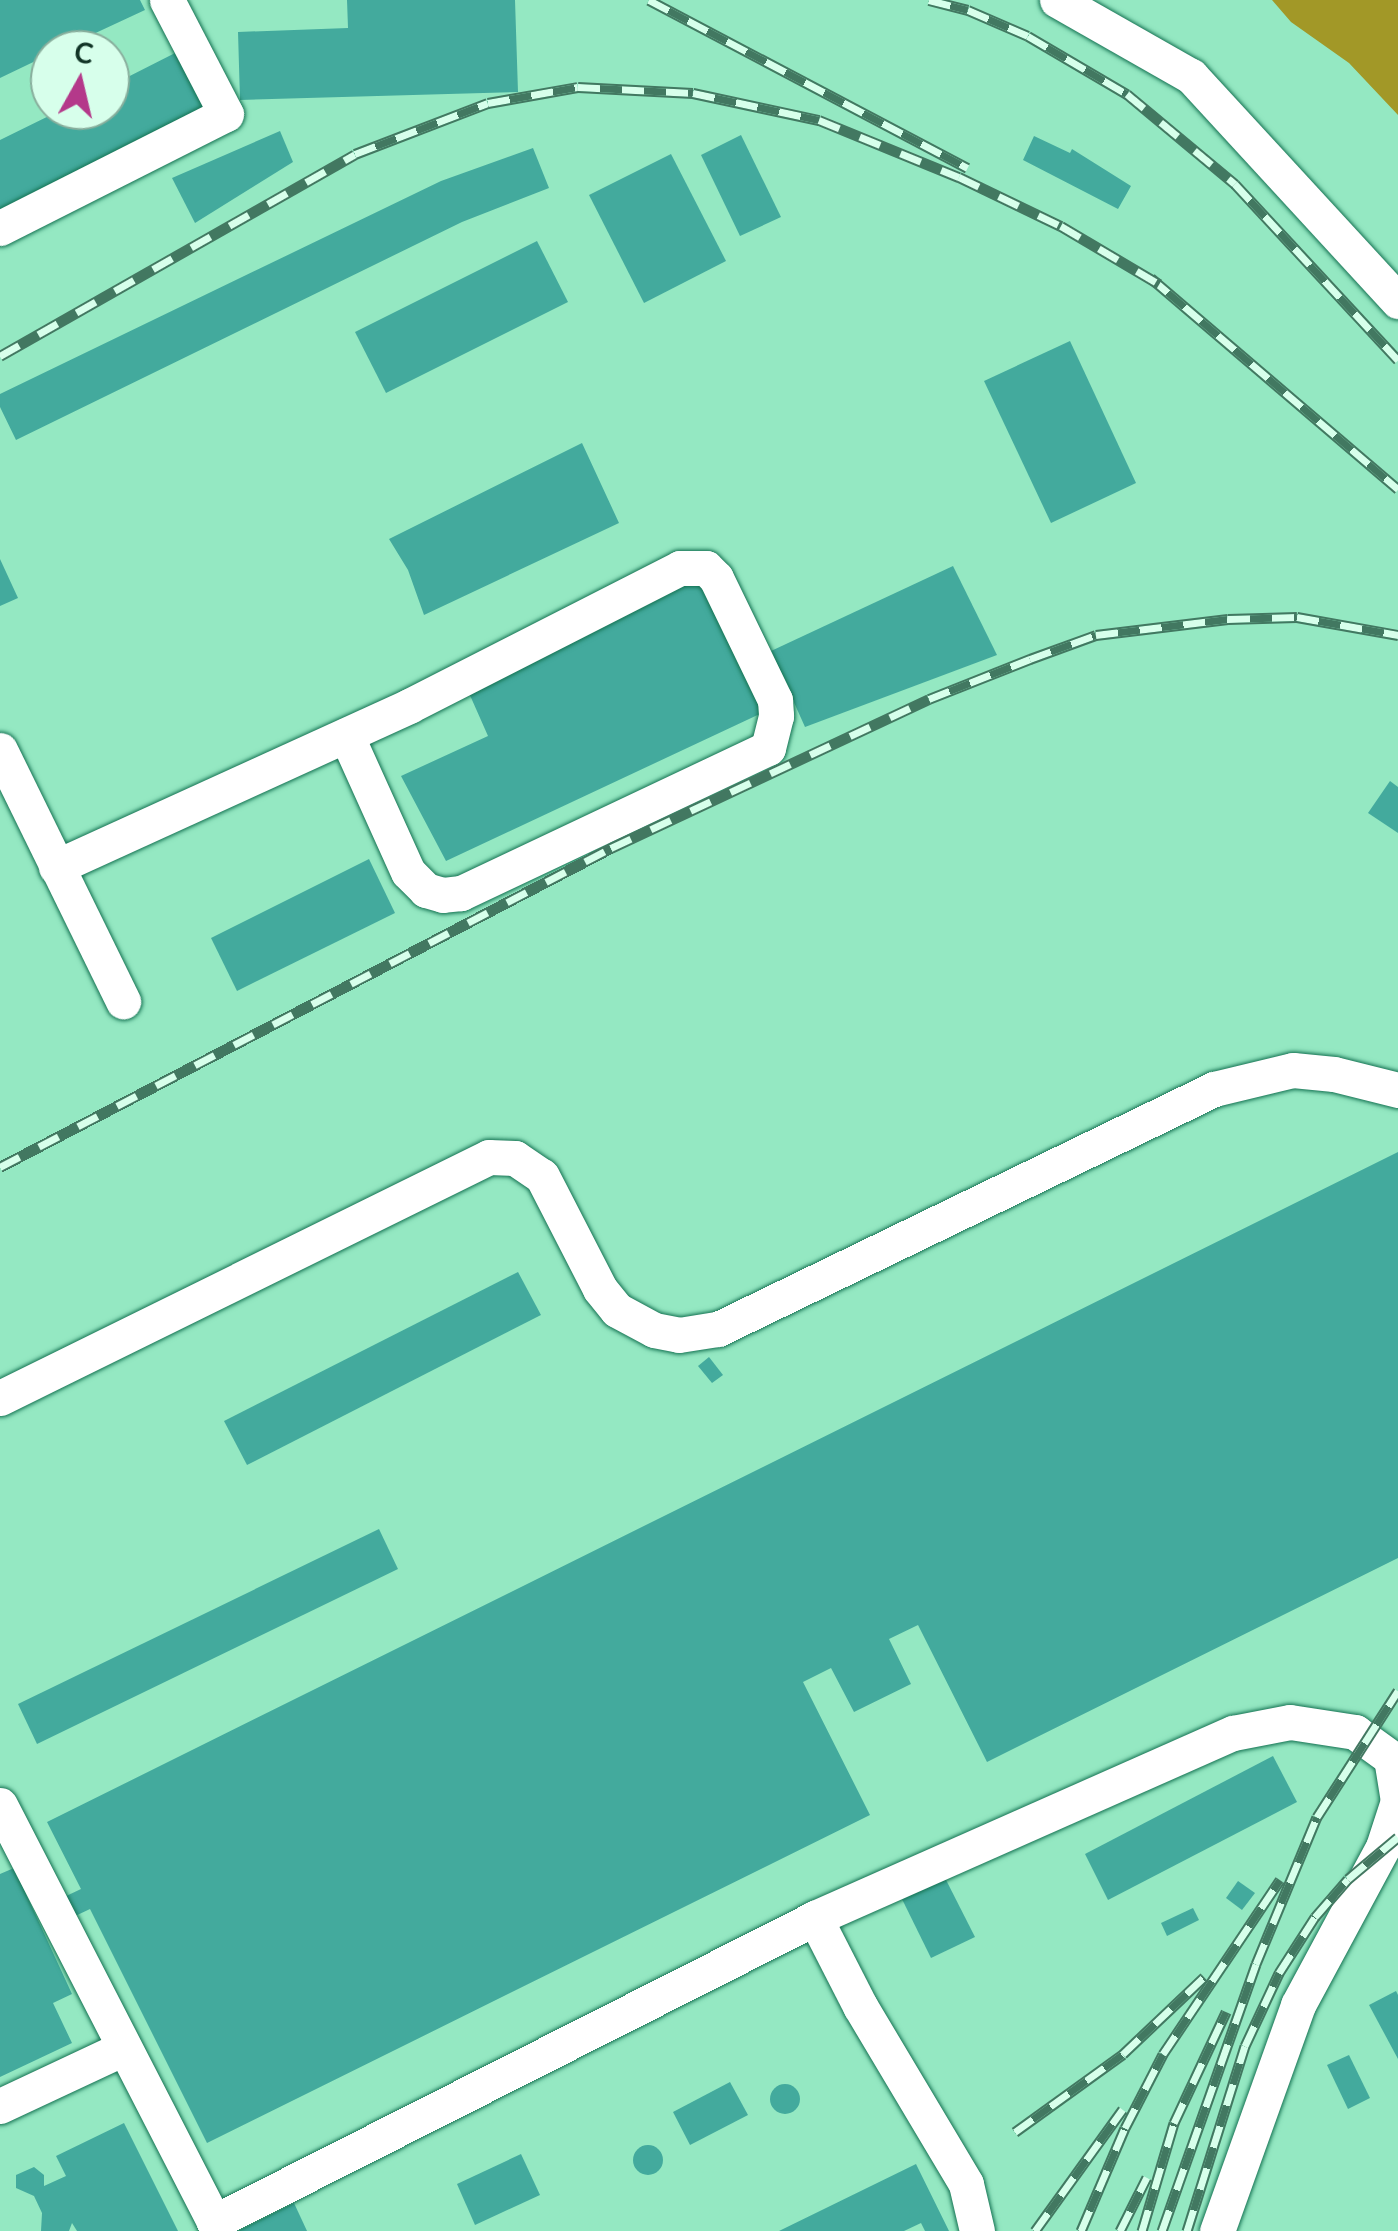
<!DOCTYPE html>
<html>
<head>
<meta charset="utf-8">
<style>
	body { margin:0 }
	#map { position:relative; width:1398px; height:2231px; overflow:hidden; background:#94e8c2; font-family:Lato,sans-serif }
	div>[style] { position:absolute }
	.forest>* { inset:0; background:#a29827 }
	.building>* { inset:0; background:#43aa9d }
	.round { border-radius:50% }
	.roads { filter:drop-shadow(0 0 2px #147252) drop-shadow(0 0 2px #147252) }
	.minor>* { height:35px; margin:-17.5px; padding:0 17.5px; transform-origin:17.5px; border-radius:17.5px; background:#fff }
	.rail>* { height:11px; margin-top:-5.5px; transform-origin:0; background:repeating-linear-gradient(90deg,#d7ffeb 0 22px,#427861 0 44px); box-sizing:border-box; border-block:2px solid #427861 }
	span { translate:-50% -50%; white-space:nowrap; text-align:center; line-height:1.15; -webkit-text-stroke:8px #d7ffeb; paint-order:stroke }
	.north { position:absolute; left:30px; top:30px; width:100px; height:100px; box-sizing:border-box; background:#d7ffeb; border:2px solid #88ae9c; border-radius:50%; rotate:8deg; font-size:28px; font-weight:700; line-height:40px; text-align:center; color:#113426 }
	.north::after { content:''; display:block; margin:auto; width:35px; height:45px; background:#b4398a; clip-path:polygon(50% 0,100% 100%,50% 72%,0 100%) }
</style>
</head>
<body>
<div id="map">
	<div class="forest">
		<i style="clip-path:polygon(1272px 0,1398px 0,1398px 115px,1349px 63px,1291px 22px)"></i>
	</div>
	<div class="building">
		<i style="clip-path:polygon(0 0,140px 0,145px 10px,59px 50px,50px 50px,50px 54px,0 78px)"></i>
		<i style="clip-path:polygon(347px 0,515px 0,518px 92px,240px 100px,238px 32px,348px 28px)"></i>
		<i style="clip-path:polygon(181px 50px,211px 111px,0 216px,0 140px,61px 110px,110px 110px,110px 86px)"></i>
		<i style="clip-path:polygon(280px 131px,293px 162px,195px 223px,172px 178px)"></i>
		<i style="clip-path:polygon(741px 135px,781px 217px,740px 236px,701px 155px)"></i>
		<i style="clip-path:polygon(1034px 136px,1070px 153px,1072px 149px,1131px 186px,1118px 209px,1023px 160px)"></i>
		<i style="clip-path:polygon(533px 148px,549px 188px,462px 222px,16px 440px,0 407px,0 394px,441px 181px)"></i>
		<i style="clip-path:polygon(671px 154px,726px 261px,644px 303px,589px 195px)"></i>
		<i style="clip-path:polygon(537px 241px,568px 302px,386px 393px,355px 332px)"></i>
		<i style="clip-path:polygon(1070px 341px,1136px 483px,1051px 523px,984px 381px)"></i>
		<i style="clip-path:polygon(582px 443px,619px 523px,424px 615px,408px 570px,389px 539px)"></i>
		<i style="clip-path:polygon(0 559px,18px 598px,0 606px)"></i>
		<i style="clip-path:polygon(953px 566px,997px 655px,805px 727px,771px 651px)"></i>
		<i style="clip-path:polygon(698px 574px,764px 712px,446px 861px,401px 776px,488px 736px,465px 684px)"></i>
		<i style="clip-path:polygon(1390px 781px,1398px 787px,1398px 833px,1368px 813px)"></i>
		<i style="clip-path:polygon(369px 859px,395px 913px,237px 991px,211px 938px)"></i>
		<i style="clip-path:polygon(1398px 1152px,1398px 1558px,987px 1762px,918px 1625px,889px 1639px,911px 1684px,854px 1712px,831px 1668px,803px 1682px,870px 1815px,207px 2143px,90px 1909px,71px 1918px,62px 1898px,81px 1889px,47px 1822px)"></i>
		<i style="clip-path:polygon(518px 1272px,541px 1315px,247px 1465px,224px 1421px)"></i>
		<i style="clip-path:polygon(709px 1357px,723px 1375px,712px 1383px,698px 1366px)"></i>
		<i style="clip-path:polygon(379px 1529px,398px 1569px,37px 1744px,18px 1704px)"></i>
		<i style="clip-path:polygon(1273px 1756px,1297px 1802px,1108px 1900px,1085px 1854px)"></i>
		<i style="clip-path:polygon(14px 1868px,72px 1994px,53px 2003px,72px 2043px,0 2077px,0 1874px)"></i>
		<i style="clip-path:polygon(942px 1872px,975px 1937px,931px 1958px,899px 1893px)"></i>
		<i style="clip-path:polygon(1238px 1881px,1255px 1893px,1242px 1910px,1226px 1898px)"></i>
		<i style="clip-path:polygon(1193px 1908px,1199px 1920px,1167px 1936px,1161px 1923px)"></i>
		<i style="clip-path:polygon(1396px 1991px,1398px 1995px,1398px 2059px,1369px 2005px)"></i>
		<i style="clip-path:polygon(1349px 2055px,1370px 2098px,1348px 2109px,1327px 2065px)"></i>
		<i style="clip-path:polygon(730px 2082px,748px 2115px,690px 2145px,673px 2112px)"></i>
		<i class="round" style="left:770px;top:2084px;width:30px;height:30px"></i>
		<i style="clip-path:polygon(124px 2123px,178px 2231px,77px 2231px,72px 2223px,69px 2231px,41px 2231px,42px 2213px,34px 2196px,16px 2188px,16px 2175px,34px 2167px,44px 2175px,44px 2186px,66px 2176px,56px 2156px)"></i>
		<i class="round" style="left:633px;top:2145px;width:30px;height:30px"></i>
		<i style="clip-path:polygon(521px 2154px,540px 2195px,475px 2225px,457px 2184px)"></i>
		<i style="clip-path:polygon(916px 2164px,949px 2231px,925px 2231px,921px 2223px,904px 2231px,779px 2231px)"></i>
		<i style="clip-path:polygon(294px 2203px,307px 2231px,238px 2231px)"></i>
	</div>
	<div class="roads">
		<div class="minor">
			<i style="left:1057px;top:0;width:154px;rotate:29.6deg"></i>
			<i style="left:1191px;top:76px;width:306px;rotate:47.4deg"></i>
			<i style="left:0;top:228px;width:253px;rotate:-26.8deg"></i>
			<i style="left:226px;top:114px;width:128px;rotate:-117.4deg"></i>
			<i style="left:0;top:750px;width:280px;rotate:63.9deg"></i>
			<i style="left:56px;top:867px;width:388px;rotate:-24.5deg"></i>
			<i style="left:409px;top:706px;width:304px;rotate:-27deg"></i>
			<i style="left:680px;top:568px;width:26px"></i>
			<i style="left:706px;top:568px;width:14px;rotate:45deg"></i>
			<i style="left:716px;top:578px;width:136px;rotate:64.2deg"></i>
			<i style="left:775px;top:700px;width:16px;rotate:86deg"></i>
			<i style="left:776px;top:716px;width:33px;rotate:104deg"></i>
			<i style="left:768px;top:748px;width:340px;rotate:154.7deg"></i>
			<i style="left:461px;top:893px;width:18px;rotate:174deg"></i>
			<i style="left:443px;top:895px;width:18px;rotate:-164deg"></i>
			<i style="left:426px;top:890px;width:25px;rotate:-135deg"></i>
			<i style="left:408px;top:872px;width:150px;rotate:-114.3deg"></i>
			<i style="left:0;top:1398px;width:545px;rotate:-26.24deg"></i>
			<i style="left:489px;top:1157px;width:26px;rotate:2deg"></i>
			<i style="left:515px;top:1158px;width:32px;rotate:34deg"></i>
			<i style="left:542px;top:1176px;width:127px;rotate:62.8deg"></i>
			<i style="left:600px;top:1289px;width:27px;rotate:51deg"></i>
			<i style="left:617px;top:1310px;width:42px;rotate:28.4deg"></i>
			<i style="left:654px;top:1330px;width:25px;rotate:11deg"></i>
			<i style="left:679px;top:1335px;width:39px;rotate:-9deg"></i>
			<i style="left:718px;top:1329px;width:551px;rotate:-25.82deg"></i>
			<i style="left:1214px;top:1089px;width:81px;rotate:-13.5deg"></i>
			<i style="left:1293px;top:1070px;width:41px;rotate:5.6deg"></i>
			<i style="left:1334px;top:1074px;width:66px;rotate:14deg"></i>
			<i style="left:0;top:1805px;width:469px;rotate:62.8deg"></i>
			<i style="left:214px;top:2222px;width:674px;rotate:-26.83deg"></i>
			<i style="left:815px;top:1918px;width:457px;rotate:-23.9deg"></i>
			<i style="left:1233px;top:1733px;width:58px;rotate:-10.9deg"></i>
			<i style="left:1290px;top:1722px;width:66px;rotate:8.7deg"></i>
			<i style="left:1355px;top:1732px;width:44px;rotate:35.8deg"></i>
			<i style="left:1391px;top:1758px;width:44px;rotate:80.8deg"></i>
			<i style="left:1398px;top:1801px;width:48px;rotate:108.1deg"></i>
			<i style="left:1383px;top:1847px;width:179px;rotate:118.3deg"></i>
			<i style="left:1298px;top:2005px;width:240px;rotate:109.7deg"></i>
			<i style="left:815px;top:1918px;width:99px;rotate:62.9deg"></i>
			<i style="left:860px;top:2006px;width:207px;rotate:59.2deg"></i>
			<i style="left:966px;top:2184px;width:48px;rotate:76.8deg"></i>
			<i style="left:0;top:2106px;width:137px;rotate:-25.1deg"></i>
		</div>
	</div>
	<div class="rail">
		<i style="left:649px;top:0;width:360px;rotate:27.8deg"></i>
		<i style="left:929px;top:0;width:40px;rotate:14.4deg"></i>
		<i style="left:968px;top:10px;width:65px;rotate:23.4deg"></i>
		<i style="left:1028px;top:36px;width:115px;rotate:30.4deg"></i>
		<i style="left:1127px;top:94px;width:141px;rotate:39.8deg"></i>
		<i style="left:1235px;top:184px;width:240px;rotate:47.2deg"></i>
		<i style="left:1151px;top:278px;width:325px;rotate:40.5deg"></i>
		<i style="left:0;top:356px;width:408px;rotate:-29.6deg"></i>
		<i style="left:355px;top:154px;width:142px;rotate:-21deg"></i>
		<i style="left:488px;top:103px;width:91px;rotate:-10.1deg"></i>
		<i style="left:578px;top:87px;width:115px;rotate:3deg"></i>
		<i style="left:693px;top:93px;width:129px;rotate:12.1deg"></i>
		<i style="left:819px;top:120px;width:151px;rotate:22.2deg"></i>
		<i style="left:959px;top:177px;width:113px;rotate:25.7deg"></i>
		<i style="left:1061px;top:226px;width:114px;rotate:30.6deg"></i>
		<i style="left:0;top:1167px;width:689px;rotate:-27.57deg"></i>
		<i style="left:611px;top:848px;width:351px;rotate:-25.1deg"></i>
		<i style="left:929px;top:699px;width:109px;rotate:-21.6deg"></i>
		<i style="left:1030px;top:659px;width:70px;rotate:-20deg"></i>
		<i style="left:1096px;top:635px;width:133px;rotate:-6.9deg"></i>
		<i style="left:1228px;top:619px;width:69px;rotate:-1.7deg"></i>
		<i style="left:1297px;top:617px;width:103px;rotate:10.1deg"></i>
		<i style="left:1015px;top:2132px;width:133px;rotate:-35.8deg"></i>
		<i style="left:1123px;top:2054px;width:112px;rotate:-43.5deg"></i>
		<i style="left:1035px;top:2231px;width:150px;rotate:-54.2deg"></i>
		<i style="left:1081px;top:2231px;width:112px;rotate:-66.9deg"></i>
		<i style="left:1125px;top:2128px;width:83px;rotate:-62.8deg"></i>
		<i style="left:1163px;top:2054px;width:210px;rotate:-56.1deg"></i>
		<i style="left:1120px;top:2231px;width:60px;rotate:-63.4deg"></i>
		<i style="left:1142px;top:2231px;width:113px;rotate:-73.5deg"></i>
		<i style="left:1174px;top:2123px;width:123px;rotate:-64.9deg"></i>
		<i style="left:1162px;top:2231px;width:283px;rotate:-70.6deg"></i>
		<i style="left:1256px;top:1964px;width:159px;rotate:-67.5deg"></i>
		<i style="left:1317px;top:1817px;width:150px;rotate:-57.3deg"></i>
		<i style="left:1187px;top:2231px;width:194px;rotate:-72.6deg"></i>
		<i style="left:1245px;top:2046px;width:81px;rotate:-65deg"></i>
		<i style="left:1279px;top:1973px;width:67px;rotate:-57.3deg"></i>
		<i style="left:1315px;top:1917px;width:50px;rotate:-49deg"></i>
		<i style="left:1348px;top:1879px;width:65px;rotate:-40deg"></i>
	</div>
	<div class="north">С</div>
</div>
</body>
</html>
